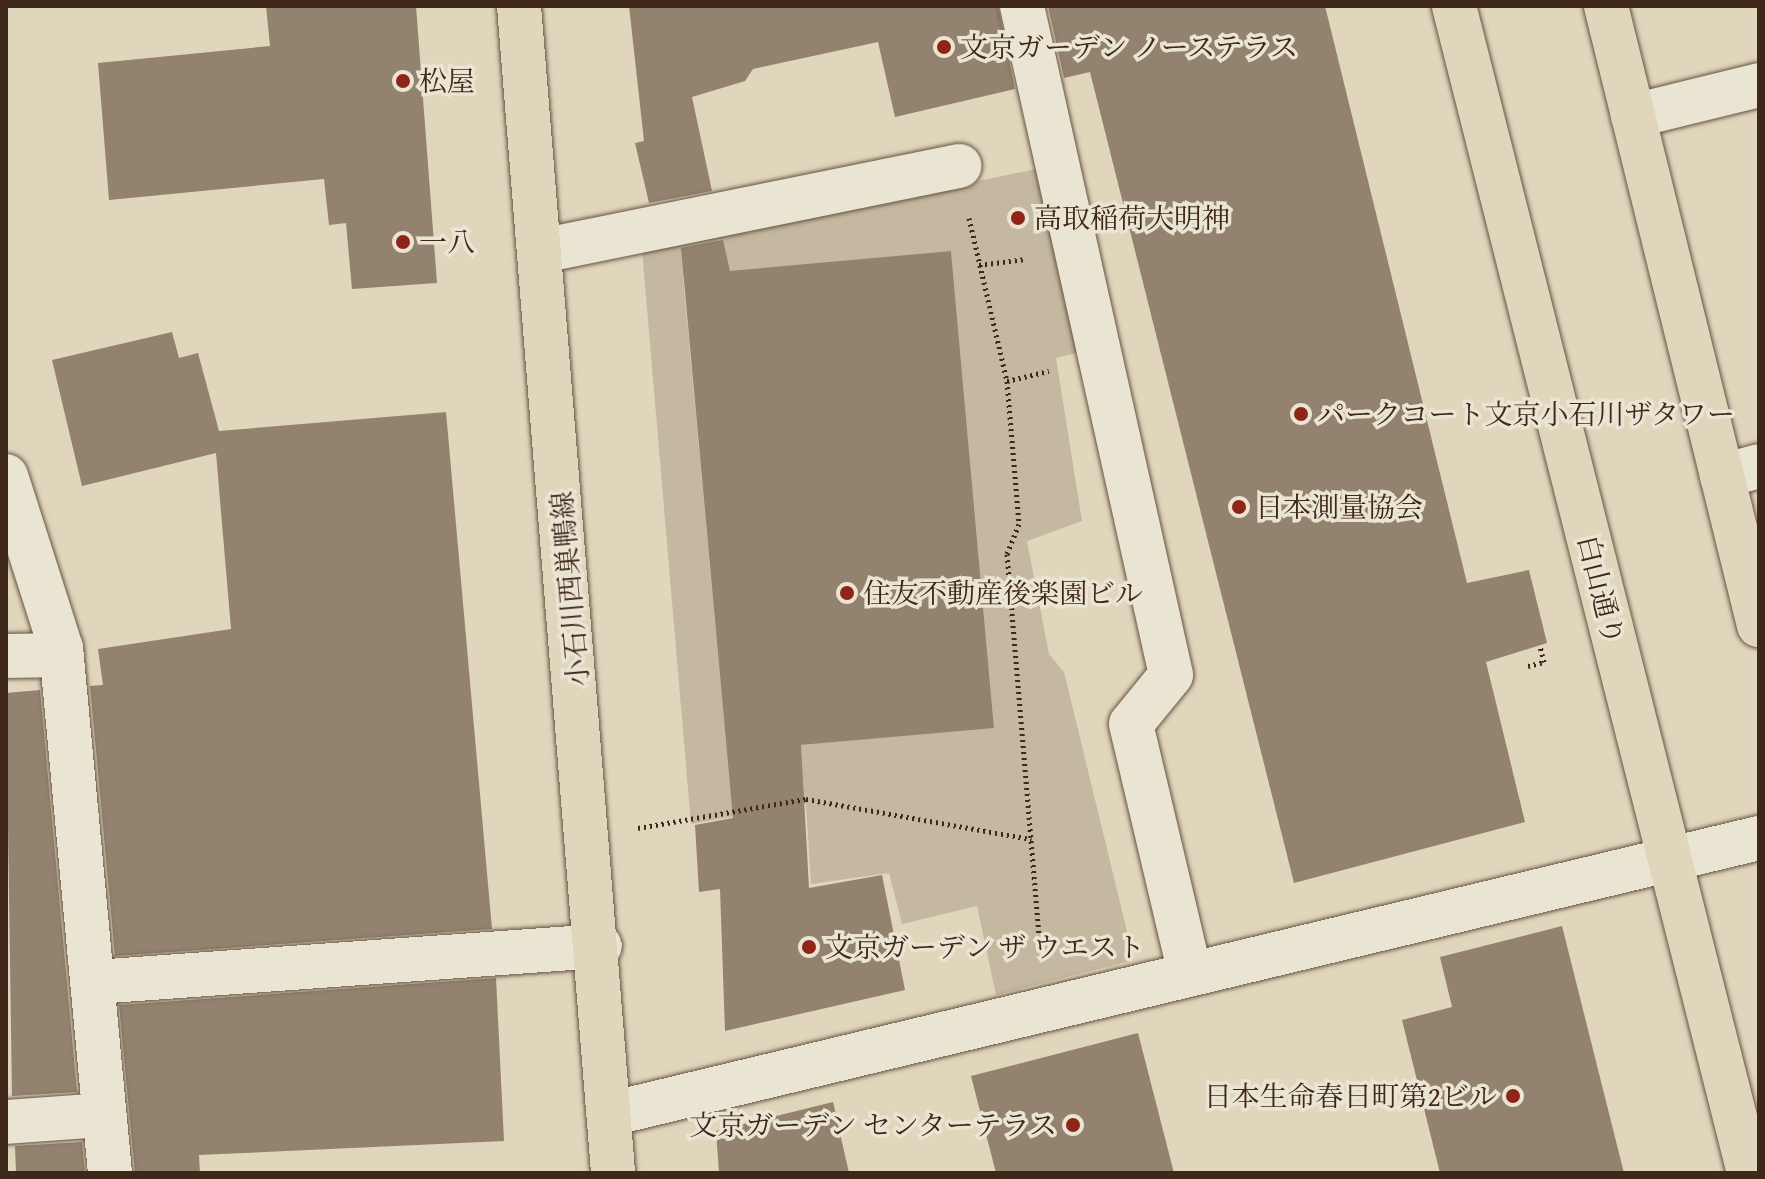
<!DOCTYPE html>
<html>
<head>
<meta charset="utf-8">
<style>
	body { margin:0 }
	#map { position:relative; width:1765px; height:1179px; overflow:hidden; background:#dfd6bc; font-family:"Gentium Book Plus","Noto Serif JP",serif }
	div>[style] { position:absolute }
	.green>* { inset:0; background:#c4b8a0 }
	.building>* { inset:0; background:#92826e }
	.path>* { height:5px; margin-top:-2.5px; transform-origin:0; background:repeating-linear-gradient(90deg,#3f271a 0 2px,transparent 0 6px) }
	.roads { filter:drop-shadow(0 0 2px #675342) drop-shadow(0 0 2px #675342) }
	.minor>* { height:44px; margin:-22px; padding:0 22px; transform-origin:22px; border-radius:22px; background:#eae4d3 }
	.major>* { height:44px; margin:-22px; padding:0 22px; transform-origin:22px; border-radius:22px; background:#dfd6bc }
	.dots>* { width:22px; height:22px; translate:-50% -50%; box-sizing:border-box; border:4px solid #eae4d3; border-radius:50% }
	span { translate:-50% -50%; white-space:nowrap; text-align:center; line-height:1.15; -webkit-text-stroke:7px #eae4d3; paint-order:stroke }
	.poi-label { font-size:28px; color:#3f271a }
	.left { translate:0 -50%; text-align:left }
	.right { translate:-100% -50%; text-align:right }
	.street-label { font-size:28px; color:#3f271a }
	.frame { position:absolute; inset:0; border:8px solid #3f271a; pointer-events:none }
</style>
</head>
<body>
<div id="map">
	<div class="green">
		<i style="clip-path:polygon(evenodd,1056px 165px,1092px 349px,1056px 358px,1082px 521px,1027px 541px,1049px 654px,1064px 672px,1134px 960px,996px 995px,977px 906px,902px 924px,889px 873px,811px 884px,806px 804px,691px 824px,642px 250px,1056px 165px,951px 251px,994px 727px,727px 752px,683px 276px,951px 251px)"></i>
	</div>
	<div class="building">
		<i style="clip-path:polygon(266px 6px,416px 6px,437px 283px,352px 289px,346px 223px,329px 225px,324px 179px,109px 200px,98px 63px,270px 46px)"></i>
		<i style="clip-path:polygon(629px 6px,998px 6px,1015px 89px,895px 117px,878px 42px,753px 69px,745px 81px,692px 97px,712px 191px,649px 203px,635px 143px,644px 141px)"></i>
		<i style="clip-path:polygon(1048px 6px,1325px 6px,1467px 583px,1529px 570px,1547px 643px,1486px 662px,1525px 822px,1294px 883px,1090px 72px,1064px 78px)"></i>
		<i style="clip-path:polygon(723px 240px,730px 271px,951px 251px,994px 728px,801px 745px,809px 888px,882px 875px,905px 990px,725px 1031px,720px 889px,699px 892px,695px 825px,733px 818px,681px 248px)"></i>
		<i style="clip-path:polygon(172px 332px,179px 358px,198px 353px,219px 431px,446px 412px,492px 929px,115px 956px,90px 686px,103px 685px,98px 649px,231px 629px,216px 453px,82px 486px,52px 360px)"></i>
		<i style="clip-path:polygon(40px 690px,77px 1092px,12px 1096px,6px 693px)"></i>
		<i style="clip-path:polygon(1562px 926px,1624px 1173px,1440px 1173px,1402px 1020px,1452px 1007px,1440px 957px)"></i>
		<i style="clip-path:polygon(496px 978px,504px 1141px,199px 1155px,200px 1173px,135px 1173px,119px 1005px)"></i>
		<i style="clip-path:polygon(1138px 1033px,1174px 1173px,996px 1173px,971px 1076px)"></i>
		<i style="clip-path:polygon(833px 1102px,849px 1173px,719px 1173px,716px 1131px)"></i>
		<i style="clip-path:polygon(82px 1142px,85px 1173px,16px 1173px,15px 1146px)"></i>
	</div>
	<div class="path">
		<i style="left:969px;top:218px;width:167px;rotate:76.9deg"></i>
		<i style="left:1007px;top:381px;width:144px;rotate:85.2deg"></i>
		<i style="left:1019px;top:524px;width:32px;rotate:112deg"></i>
		<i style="left:1007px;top:554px;width:403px;rotate:85.2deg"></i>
		<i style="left:979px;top:265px;width:46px;rotate:-7.4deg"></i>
		<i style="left:1007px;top:381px;width:43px;rotate:-13.4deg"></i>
		<i style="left:1528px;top:666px;width:16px;rotate:-14deg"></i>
		<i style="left:1544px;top:662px;width:16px;rotate:-104deg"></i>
		<i style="left:638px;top:828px;width:170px;rotate:-9.8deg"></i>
		<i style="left:806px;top:799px;width:229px;rotate:10.1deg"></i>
	</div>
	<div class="roads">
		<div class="minor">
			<i style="left:1022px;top:6px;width:685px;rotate:77.44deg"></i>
			<i style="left:1171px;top:675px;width:63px;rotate:129.2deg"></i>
			<i style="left:1131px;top:724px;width:256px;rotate:76.7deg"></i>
			<i style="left:1633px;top:116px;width:130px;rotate:-13.8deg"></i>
			<i style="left:541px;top:251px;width:427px;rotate:-11.5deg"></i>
			<i style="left:6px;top:476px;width:181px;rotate:72.3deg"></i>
			<i style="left:61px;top:648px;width:527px;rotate:84.67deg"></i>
			<i style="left:1722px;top:476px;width:38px;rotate:-15deg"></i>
			<i style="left:6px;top:656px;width:55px;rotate:-1deg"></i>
			<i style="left:95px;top:982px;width:506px;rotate:-4.08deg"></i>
			<i style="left:610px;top:1114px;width:1182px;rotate:-13.51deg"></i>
			<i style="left:6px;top:1122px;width:98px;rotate:-4.1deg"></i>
		</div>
		<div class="major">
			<i style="left:519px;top:6px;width:1171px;rotate:85.39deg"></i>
			<i style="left:1454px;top:6px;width:1204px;rotate:75.81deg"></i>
			<i style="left:1606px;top:6px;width:638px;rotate:76.12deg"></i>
		</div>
	</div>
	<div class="dots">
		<i style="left:944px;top:47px;background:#8f2418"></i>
		<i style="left:403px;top:81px;background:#8f2418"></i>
		<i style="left:1018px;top:218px;background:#8f2418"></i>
		<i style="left:403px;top:242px;background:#8f2418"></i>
		<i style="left:1301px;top:414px;background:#8f2418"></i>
		<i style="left:1239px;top:507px;background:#8f2418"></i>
		<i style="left:847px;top:593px;background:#8f2418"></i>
		<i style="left:809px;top:947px;background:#8f2418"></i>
		<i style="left:1513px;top:1096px;background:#8f2418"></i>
		<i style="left:1073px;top:1125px;background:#8f2418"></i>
	</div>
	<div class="poi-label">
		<span class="left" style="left:960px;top:47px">文京ガーデン ノーステラス</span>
		<span class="left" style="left:419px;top:81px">松屋</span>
		<span class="left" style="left:1034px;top:218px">高取稲荷大明神</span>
		<span class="left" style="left:419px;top:242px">一八</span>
		<span class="left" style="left:1317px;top:414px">パークコート文京小石川ザタワー</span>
		<span class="left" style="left:1255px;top:507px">日本測量協会</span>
		<span class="left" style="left:863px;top:593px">住友不動産後楽園ビル</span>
		<span class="left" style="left:825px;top:947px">文京ガーデン ザ ウエスト</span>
		<span class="right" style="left:1497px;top:1096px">日本生命春日町第2ビル</span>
		<span class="right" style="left:1057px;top:1125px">文京ガーデン センターテラス</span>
	</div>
	<div class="street-label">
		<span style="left:570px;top:589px;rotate:-95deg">小石川西巣鴨線</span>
		<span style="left:1601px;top:590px;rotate:76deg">白山通り</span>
	</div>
	<div class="frame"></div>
</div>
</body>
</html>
